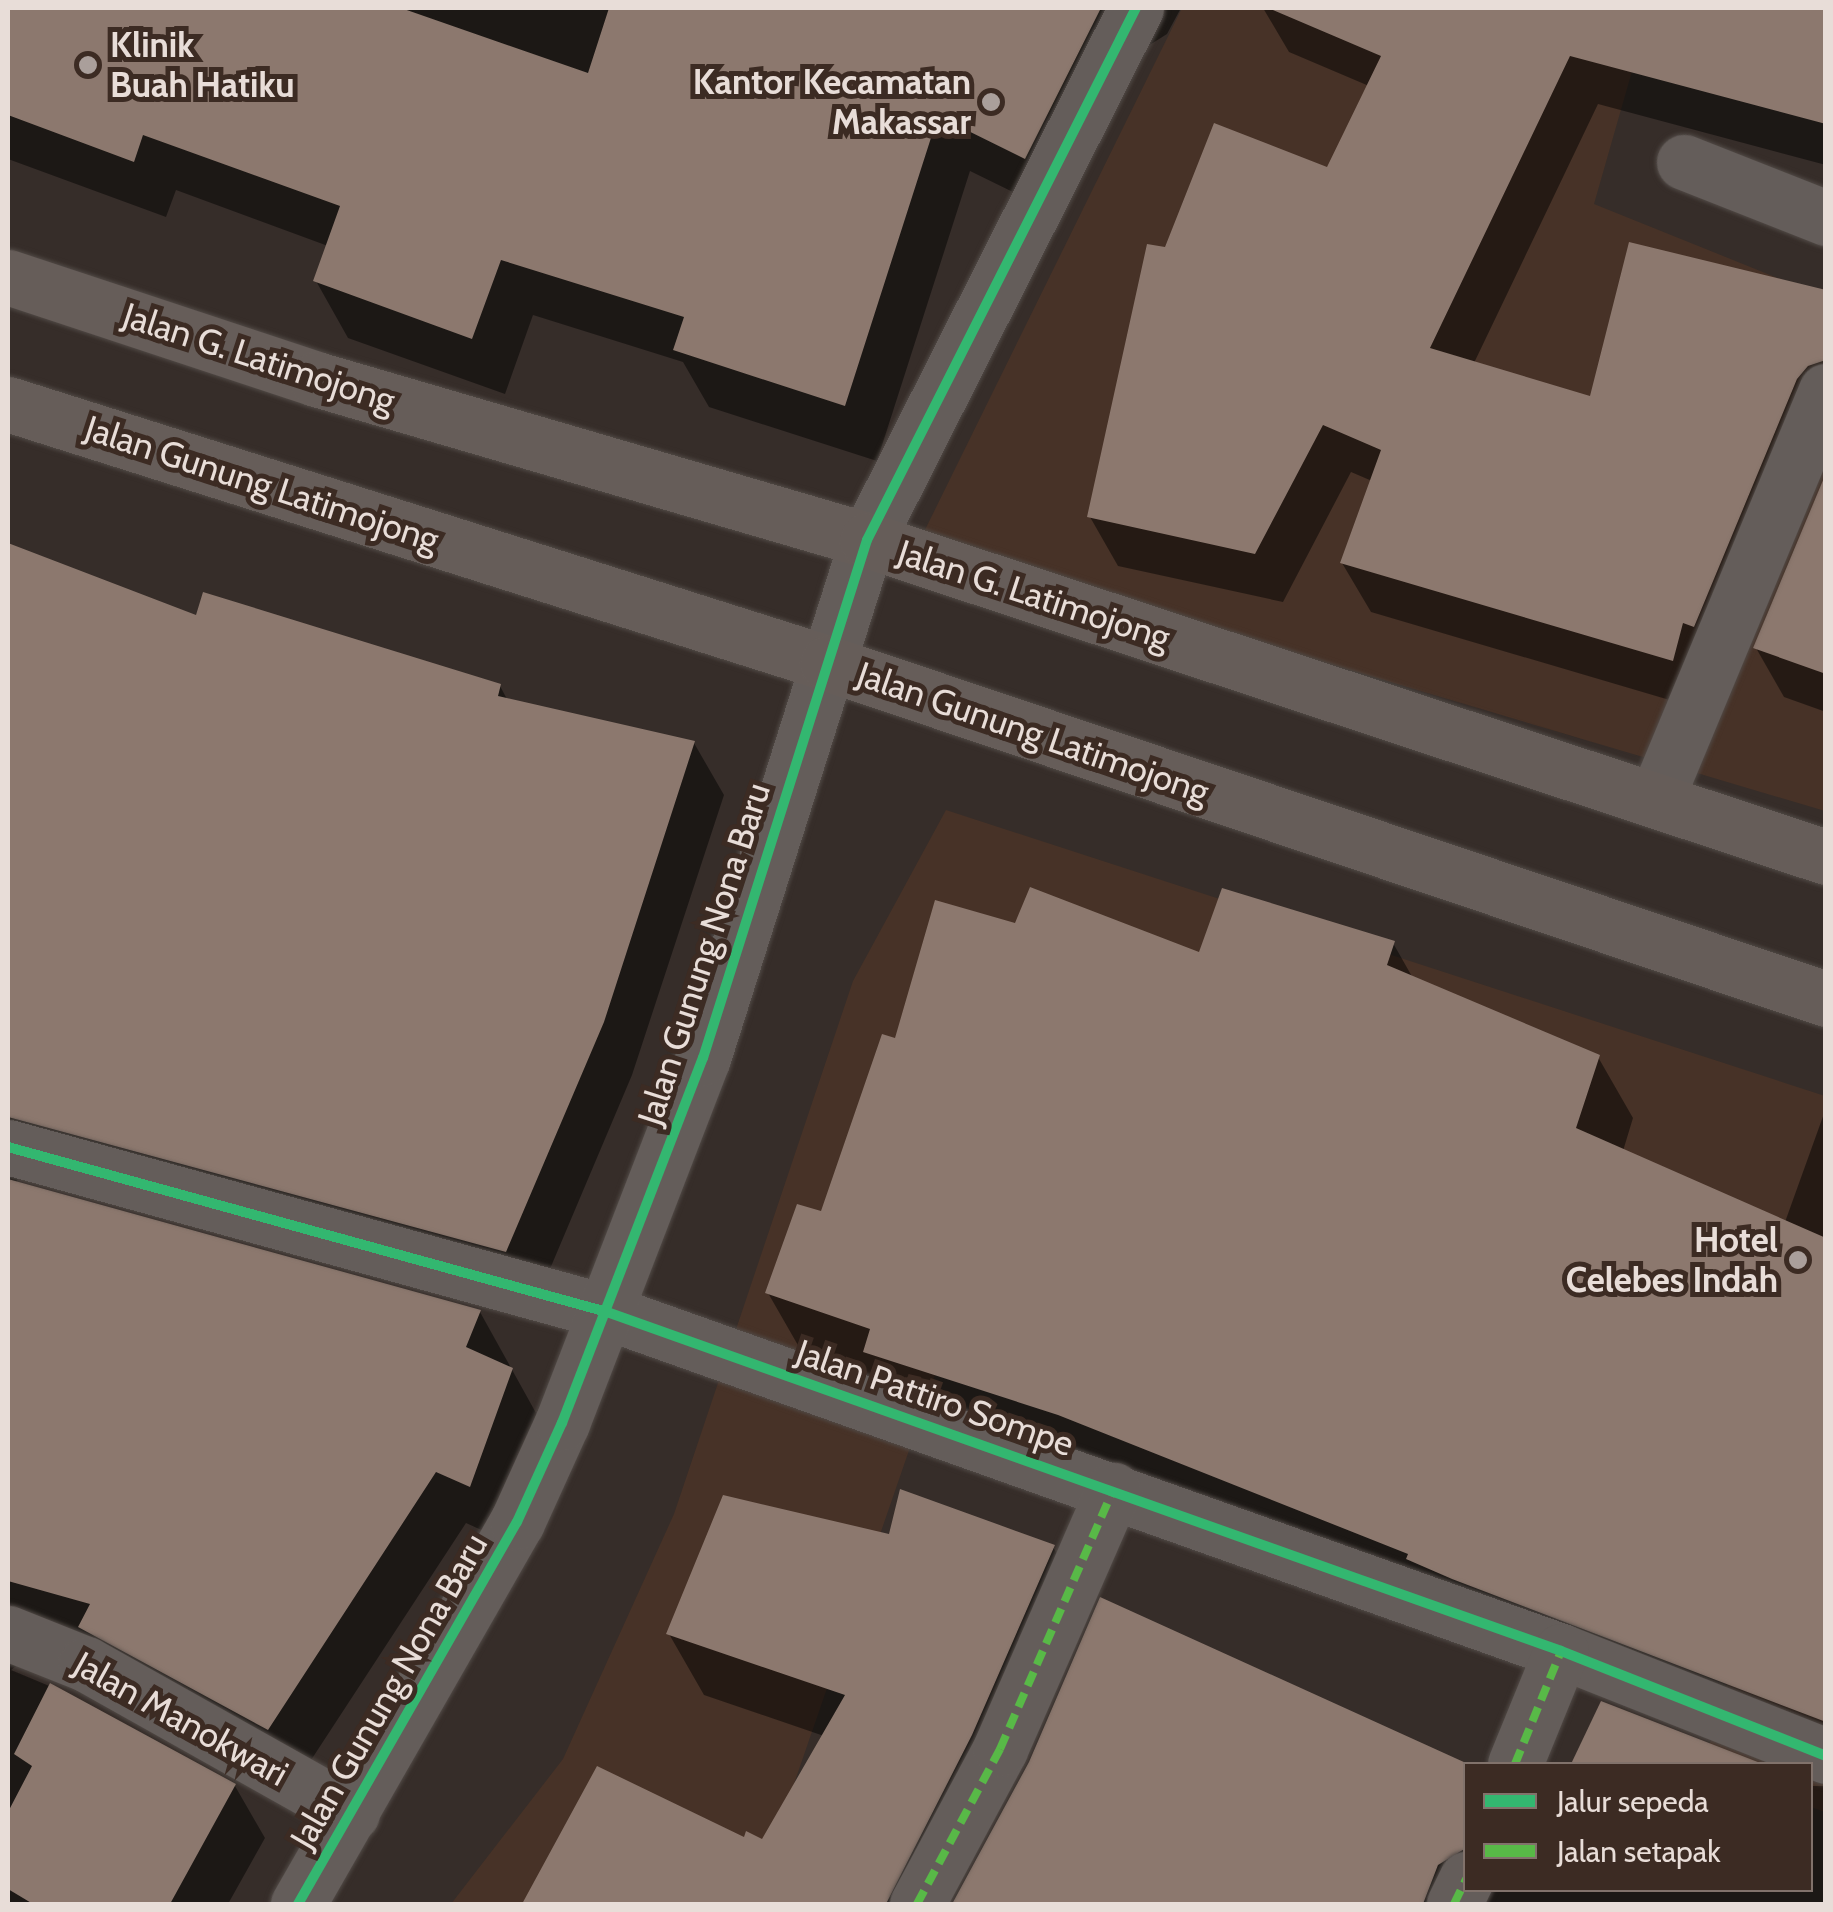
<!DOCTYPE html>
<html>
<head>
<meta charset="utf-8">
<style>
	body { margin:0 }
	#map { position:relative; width:1833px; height:1912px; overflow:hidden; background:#362d29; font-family:Cabin,sans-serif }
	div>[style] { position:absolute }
	.built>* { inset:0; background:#473227 }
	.shadow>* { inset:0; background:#0007 }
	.building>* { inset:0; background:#8c786e }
	.roads { filter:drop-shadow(0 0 2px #514a46) drop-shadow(0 0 2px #514a46) }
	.street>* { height:55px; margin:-27.5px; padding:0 27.5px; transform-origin:27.5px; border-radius:27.5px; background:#645d5a }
	.secondary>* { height:55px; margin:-27.5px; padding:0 27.5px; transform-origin:27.5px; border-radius:27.5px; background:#665d59 }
	.quiet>* { height:8px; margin-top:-4px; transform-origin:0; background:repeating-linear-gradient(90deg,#58b947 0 15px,transparent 0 23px) }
	.cycleway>* { height:10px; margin:-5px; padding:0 5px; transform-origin:5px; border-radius:5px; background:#33b770 }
	.dots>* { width:28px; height:28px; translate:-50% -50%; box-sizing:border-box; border:5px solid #3c2b23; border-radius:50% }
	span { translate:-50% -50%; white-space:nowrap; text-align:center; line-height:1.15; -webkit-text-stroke:10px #3c2b23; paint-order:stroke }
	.poi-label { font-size:35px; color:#e8ddd8; font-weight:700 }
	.left { translate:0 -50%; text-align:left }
	.right { translate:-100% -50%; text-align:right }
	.street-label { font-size:35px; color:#e8ddd8 }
	.frame { position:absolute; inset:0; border:10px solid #e8ddd8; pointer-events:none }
	.legend { position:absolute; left:1463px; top:1762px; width:350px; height:130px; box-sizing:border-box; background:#3c2b23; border:2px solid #81726b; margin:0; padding:12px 18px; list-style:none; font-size:30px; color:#e8ddd8 }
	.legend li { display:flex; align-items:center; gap:20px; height:50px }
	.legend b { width:50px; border:2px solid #81726b }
</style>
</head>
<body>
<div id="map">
	<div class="built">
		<i style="clip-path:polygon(1182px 8px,1650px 8px,1594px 204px,1825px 297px,1825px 811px,919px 542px)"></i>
		<i style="clip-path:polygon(946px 810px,1825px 1096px,1825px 1812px,1811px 1807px,1810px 1764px,1704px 1764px,1770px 1533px,994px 1204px,786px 1807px,721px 1904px,451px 1904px,563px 1759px,674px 1514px,853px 981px)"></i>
	</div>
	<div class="shadow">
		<i style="clip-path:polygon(8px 8px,1181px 8px,1167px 34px,1140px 51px,1058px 214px,970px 171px,877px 461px,709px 407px,683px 362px,533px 315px,505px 394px,348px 338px,316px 281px,328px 246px,176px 190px,166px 217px,8px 159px)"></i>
		<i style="clip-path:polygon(1263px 8px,1826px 8px,1826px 165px,1598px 104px,1474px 363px,1592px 400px,1826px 292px,1826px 427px,1700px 709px,1371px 612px,1342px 563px,1372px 481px,1351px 472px,1283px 602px,1118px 566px,1090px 517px,1166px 250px,1329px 170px,1369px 86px,1289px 52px)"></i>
		<i style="clip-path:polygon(1826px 480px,1826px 712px,1784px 697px,1756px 648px)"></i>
		<i style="clip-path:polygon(8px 545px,198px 618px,500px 686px,508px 701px,694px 743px,724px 795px,632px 1075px,536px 1302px,29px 1168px,14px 1184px,480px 1312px,541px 1422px,499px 1538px,466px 1523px,298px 1780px,33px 1653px,11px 1670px,71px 1695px,235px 1786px,265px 1838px,228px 1904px,8px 1904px)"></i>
		<i style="clip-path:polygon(1016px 926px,1200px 955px,1393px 943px,1414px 980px,1598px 1057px,1633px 1118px,1623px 1151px,1785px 1222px,1826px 1108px,1826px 1768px,803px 1354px,768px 1293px,823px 1214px,896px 1042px)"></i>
		<i style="clip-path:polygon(891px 1537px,1053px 1547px,1088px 1608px,1006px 1797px,948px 1904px,525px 1904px,598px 1770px,745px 1840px,763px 1842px,824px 1736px,704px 1695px,669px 1634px)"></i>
		<i style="clip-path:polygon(1602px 1704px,1756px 1764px,1574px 1764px)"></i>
		<i style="clip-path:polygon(1030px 1765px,1466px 1765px,1466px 1890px,1810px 1890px,1810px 1786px,1826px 1786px,1826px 1904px,955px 1904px)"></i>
	</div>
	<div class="building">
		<i style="clip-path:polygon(8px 8px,401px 8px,588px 73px,609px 8px,1101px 8px,1025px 159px,938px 116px,845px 406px,673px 350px,684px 317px,501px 260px,472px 339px,313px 281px,340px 206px,143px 135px,134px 162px,8px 115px)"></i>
		<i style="clip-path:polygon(1268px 8px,1826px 8px,1826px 124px,1570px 56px,1430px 348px,1590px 396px,1629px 242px,1826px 290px,1826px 360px,1808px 366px,1797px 379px,1694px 627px,1683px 623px,1673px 661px,1340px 563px,1381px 450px,1323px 425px,1255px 554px,1087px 517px,1147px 244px,1165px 247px,1214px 123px,1327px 167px,1381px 56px)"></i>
		<i style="clip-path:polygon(1826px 473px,1826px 674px,1753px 648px)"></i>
		<i style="clip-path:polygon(8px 543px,196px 615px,203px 592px,501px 684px,498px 696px,695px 741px,604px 1022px,506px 1252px,8px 1117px)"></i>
		<i style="clip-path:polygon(1030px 887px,1199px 952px,1222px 888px,1395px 941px,1387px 965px,1600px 1055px,1576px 1128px,1826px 1238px,1826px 1722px,1452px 1579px,1406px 1559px,1408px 1554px,1058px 1415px,863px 1352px,870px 1329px,765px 1293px,797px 1204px,821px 1211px,882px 1034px,895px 1038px,935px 900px,1015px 923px)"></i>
		<i style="clip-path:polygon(8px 1179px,481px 1310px,466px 1347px,513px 1368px,470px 1487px,436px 1472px,268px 1730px,78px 1627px,90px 1604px,8px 1581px)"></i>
		<i style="clip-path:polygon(900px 1489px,1055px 1545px,972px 1735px,886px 1904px,522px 1904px,597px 1766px,744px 1837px,746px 1831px,762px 1839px,845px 1695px,666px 1634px,723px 1495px,889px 1534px)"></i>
		<i style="clip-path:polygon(1100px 1597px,1466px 1763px,1466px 1848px,1438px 1865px,1423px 1904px,952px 1904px,1029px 1762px)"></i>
		<i style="clip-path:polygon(50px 1683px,236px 1784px,170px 1904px,33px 1904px,8px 1889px,8px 1812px,32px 1766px,14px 1754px)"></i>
		<i style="clip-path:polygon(1601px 1701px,1763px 1764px,1571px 1764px)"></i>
	</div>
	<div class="roads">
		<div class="street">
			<i style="left:1684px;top:162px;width:153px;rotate:21.5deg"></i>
			<i style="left:1656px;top:799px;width:442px;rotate:-67.4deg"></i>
			<i style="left:8px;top:1147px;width:621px;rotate:15.4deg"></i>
			<i style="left:607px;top:1312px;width:1012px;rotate:19.56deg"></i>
			<i style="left:1561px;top:1651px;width:285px;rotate:21.6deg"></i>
			<i style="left:8px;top:1633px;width:84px;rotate:21.7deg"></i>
			<i style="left:86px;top:1664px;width:305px;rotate:29.3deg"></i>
			<i style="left:1515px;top:1764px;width:122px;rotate:-67.8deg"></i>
			<i style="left:298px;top:1904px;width:440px;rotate:-60.2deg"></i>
			<i style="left:517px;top:1522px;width:109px;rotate:-65.6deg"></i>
			<i style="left:562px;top:1423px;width:391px;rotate:-68.9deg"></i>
			<i style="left:703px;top:1058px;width:543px;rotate:-72.43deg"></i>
			<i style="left:867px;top:540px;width:596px;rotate:-63.18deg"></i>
			<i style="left:917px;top:1904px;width:176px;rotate:-61.8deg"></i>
			<i style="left:1000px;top:1749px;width:283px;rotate:-66.4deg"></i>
			<i style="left:1454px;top:1904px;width:28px;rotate:-64deg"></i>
		</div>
		<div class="secondary">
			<i style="left:8px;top:277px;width:324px;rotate:18.3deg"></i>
			<i style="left:316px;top:379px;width:574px;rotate:16.29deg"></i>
			<i style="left:867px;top:540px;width:1010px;rotate:18.29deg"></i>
			<i style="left:8px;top:404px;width:859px;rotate:17.55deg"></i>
			<i style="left:827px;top:663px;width:1054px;rotate:18.59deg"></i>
		</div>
	</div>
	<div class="quiet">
		<i style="left:1515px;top:1764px;width:122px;rotate:-67.8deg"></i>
		<i style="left:917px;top:1904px;width:176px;rotate:-61.8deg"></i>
		<i style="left:1000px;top:1749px;width:283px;rotate:-66.4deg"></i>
		<i style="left:1454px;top:1904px;width:28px;rotate:-64deg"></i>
	</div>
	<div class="cycleway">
		<i style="left:8px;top:1147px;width:621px;rotate:15.4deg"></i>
		<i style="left:607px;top:1312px;width:1012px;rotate:19.56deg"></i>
		<i style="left:1561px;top:1651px;width:285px;rotate:21.6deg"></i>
		<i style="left:298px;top:1904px;width:440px;rotate:-60.2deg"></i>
		<i style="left:517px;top:1522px;width:109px;rotate:-65.6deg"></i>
		<i style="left:562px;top:1423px;width:391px;rotate:-68.9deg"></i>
		<i style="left:703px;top:1058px;width:543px;rotate:-72.43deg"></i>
		<i style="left:867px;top:540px;width:596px;rotate:-63.18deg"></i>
	</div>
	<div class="dots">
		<i style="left:88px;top:65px;background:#aa9f9b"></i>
		<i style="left:991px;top:102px;background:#aa9f9b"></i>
		<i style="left:1798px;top:1260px;background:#aa9f9b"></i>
	</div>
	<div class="poi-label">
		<span class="left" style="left:110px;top:65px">Klinik<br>Buah Hatiku</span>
		<span class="right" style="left:971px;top:102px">Kantor Kecamatan<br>Makassar</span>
		<span class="right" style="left:1778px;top:1260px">Hotel<br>Celebes Indah</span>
	</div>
	<div class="street-label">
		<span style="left:259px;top:358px;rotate:18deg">Jalan G. Latimojong</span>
		<span style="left:262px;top:484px;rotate:18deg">Jalan Gunung Latimojong</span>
		<span style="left:1034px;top:595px;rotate:18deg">Jalan G. Latimojong</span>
		<span style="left:1033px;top:733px;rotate:19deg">Jalan Gunung Latimojong</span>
		<span style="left:704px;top:954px;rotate:-72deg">Jalan Gunung Nona Baru</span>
		<span style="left:935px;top:1398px;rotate:19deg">Jalan Pattiro Sompe</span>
		<span style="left:389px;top:1691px;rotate:-60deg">Jalan Gunung Nona Baru</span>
		<span style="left:181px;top:1719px;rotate:29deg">Jalan Manokwari</span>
	</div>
	<div class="frame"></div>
	<ul class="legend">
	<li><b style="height:12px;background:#33b770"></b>Jalur sepeda</li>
	<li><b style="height:12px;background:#58b947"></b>Jalan setapak</li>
	</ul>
</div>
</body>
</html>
